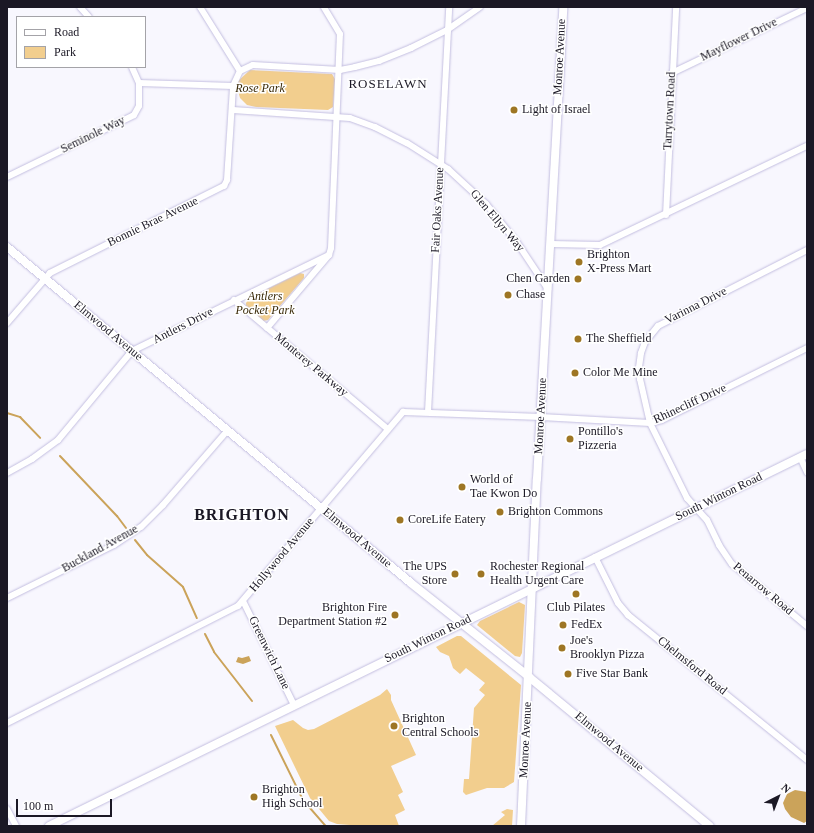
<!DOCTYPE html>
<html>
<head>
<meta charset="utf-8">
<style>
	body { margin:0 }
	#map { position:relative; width:814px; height:833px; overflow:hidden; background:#f8f7fe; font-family:Georgia,serif }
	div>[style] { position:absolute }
	.green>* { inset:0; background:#f2ce8e }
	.water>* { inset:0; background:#cba35a }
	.stream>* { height:2px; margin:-1px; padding:0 1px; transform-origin:1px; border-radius:1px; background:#cba35a }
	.roads { filter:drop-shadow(0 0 1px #c3bee0) drop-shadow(0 0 1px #c3bee0) }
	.minor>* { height:6px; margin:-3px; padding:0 3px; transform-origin:3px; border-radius:3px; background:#fff }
	.major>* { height:8px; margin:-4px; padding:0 4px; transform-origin:4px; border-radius:4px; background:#fff }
	.dots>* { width:11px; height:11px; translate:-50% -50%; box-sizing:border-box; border:2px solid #fff; border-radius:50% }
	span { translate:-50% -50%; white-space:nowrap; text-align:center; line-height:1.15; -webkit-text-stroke:3px #fff; paint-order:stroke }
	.street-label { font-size:12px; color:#1b1825 }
	.park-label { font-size:12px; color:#392907; font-style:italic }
	.poi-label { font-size:12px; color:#1b1825 }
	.left { translate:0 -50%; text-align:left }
	.right { translate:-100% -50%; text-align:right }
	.neighbourhood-label { font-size:13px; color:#1b1825; letter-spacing:1px }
	.district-label { font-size:16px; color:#1b1825; font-weight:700; letter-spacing:1px }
	.frame { position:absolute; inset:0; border:8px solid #1b1825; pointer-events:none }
	.legend { position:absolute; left:16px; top:16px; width:130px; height:52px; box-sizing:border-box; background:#fff; border:1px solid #a4a3a8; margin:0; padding:5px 7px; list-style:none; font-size:12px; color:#1b1825 }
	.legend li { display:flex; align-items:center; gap:8px; height:20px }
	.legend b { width:20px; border:1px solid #a4a3a8 }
	.north { position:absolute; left:758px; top:777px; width:40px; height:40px; -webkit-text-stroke:3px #fff; paint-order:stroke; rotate:42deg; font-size:11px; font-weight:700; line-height:16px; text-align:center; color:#1b1825 }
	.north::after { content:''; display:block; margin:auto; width:14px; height:18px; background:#1b1825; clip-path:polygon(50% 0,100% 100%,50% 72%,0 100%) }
	.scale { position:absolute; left:16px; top:799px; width:96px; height:18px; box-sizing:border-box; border:2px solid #1b1825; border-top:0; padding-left:5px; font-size:12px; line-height:14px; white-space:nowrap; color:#1b1825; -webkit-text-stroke:3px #fff; paint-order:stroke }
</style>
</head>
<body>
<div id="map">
	<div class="green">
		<i style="clip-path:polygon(250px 70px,332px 74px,335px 79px,333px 107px,328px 110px,256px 107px,247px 105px,240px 98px,237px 87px,238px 81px)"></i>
		<i style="clip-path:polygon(300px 273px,304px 274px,304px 278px,268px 320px,263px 321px,246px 306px,246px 303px,249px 298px)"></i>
		<i style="clip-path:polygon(519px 602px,525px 605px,522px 653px,520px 657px,515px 656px,477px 625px,480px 621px)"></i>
		<i style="clip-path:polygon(457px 636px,461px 636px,521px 685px,514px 782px,504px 788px,487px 788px,466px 795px,463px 792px,464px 779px,469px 779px,474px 708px,485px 695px,479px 690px,485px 683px,466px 668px,460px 674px,453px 668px,449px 656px,440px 652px,436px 647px)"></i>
		<i style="clip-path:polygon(387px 689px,391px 695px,391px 700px,416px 755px,391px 766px,403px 792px,398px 795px,405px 810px,395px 815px,399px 826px,363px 826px,337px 824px,329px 821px,310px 798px,275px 726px,293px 720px,303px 728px,308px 730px,314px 729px,380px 695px)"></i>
		<i style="clip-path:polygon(507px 809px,513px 810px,512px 826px,492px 826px,505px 815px,501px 812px)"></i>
	</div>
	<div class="water">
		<i style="clip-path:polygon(249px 656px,251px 661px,243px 664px,236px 662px,238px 657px,242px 658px)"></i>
		<i style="clip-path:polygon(795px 790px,807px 792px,807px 821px,804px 823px,791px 817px,785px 809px,783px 803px,787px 794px)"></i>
	</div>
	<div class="stream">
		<i style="left:7px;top:413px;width:14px;rotate:17deg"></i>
		<i style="left:20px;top:417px;width:29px;rotate:46deg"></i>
		<i style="left:60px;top:456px;width:83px;rotate:46.5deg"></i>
		<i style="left:117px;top:516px;width:15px;rotate:53deg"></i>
		<i style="left:135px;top:540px;width:19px;rotate:51deg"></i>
		<i style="left:147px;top:555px;width:48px;rotate:41.6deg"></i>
		<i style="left:183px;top:587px;width:34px;rotate:66deg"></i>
		<i style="left:205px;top:634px;width:20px;rotate:63deg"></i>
		<i style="left:214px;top:652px;width:62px;rotate:52.2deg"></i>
		<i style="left:271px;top:735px;width:72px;rotate:63.8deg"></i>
		<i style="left:303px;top:800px;width:35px;rotate:49deg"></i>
		<i style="left:654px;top:826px;width:23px"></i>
	</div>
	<div class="roads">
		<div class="minor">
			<i style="left:80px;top:7px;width:13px;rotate:48deg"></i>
			<i style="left:200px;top:7px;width:75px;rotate:58deg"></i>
			<i style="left:672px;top:73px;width:150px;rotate:-25.7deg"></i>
			<i style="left:139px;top:83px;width:94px;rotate:1.8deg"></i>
			<i style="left:233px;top:86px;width:17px;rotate:-65deg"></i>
			<i style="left:240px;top:71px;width:14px;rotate:-25deg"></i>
			<i style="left:253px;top:65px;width:87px;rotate:3.3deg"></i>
			<i style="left:340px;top:70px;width:15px;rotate:-11deg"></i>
			<i style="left:355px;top:67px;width:25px;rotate:-14deg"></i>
			<i style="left:379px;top:61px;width:35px;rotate:-22deg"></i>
			<i style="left:411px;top:48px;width:40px;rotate:-26.6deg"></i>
			<i style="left:447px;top:30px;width:40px;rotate:-34.9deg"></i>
			<i style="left:233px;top:110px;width:117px;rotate:3.9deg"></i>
			<i style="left:350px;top:118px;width:27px;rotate:20deg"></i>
			<i style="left:375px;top:127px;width:36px;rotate:27deg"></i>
			<i style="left:407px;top:143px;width:49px;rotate:32.4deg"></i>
			<i style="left:448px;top:169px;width:52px;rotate:42.6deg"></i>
			<i style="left:486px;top:204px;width:48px;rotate:51deg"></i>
			<i style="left:516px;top:241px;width:58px;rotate:56.3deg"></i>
			<i style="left:7px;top:177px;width:141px;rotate:-26deg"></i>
			<i style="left:134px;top:115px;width:10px;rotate:-61deg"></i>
			<i style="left:139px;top:106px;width:23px;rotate:-90deg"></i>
			<i style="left:139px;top:83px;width:17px;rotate:-114deg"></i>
			<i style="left:666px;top:215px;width:208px;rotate:-87.2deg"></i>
			<i style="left:551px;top:244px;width:49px;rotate:1.2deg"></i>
			<i style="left:600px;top:245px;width:229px;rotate:-25.6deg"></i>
			<i style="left:807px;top:250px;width:167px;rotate:153deg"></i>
			<i style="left:658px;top:326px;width:21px;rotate:129deg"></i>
			<i style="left:645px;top:342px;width:12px;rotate:110deg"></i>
			<i style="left:641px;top:353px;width:15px;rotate:98deg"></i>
			<i style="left:639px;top:368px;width:11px;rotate:85deg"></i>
			<i style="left:640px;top:379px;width:45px;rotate:77.2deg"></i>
			<i style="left:650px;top:423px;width:84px;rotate:63.7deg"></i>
			<i style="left:687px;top:498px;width:30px;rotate:48deg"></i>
			<i style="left:707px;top:520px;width:28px;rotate:64deg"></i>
			<i style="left:719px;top:545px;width:23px;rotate:56deg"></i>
			<i style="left:732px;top:564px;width:97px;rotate:39.6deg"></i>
			<i style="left:234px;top:300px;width:201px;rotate:40deg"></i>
			<i style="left:7px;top:323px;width:66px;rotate:-49.3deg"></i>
			<i style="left:50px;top:273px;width:195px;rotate:-26.6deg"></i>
			<i style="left:224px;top:186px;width:7px;rotate:-63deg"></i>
			<i style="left:227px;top:180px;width:94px;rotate:-86.3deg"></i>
			<i style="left:267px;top:328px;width:96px;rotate:-49.7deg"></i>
			<i style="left:329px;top:255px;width:7px;rotate:-74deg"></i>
			<i style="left:331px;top:248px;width:214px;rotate:-87.6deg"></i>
			<i style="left:340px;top:34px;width:31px;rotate:-121deg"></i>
			<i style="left:428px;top:412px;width:406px;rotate:-87deg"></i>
			<i style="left:800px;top:457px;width:17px;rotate:65deg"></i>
			<i style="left:7px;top:473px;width:29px;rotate:-29deg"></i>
			<i style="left:32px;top:459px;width:32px;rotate:-36deg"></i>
			<i style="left:58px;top:440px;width:116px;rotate:-50.3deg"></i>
			<i style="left:132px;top:351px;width:219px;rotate:-26deg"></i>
			<i style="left:595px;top:557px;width:51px;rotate:63.4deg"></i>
			<i style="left:618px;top:603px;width:16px;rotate:50deg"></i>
			<i style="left:628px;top:615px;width:230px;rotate:39deg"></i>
			<i style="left:7px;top:598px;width:119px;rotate:-26.4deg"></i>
			<i style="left:114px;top:545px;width:32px;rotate:-34deg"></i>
			<i style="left:141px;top:527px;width:31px;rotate:-45deg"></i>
			<i style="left:163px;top:505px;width:99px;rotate:-49.1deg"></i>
			<i style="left:243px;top:601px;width:116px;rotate:63.9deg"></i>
			<i style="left:7px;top:723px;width:259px;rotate:-26.9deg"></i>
			<i style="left:238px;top:606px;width:255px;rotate:-49.6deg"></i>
			<i style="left:403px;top:412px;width:138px;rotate:2.1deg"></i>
			<i style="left:541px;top:417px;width:109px;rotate:3.2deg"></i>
			<i style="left:650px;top:423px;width:12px;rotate:-14deg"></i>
			<i style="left:662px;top:420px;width:162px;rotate:-26.4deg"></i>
			<i style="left:7px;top:809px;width:19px;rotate:62deg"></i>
		</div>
		<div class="major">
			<i style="left:7px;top:247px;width:525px;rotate:39.75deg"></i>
			<i style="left:411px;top:583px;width:151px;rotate:38.5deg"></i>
			<i style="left:529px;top:677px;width:234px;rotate:39.5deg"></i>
			<i style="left:49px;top:826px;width:844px;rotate:-26.14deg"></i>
			<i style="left:521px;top:826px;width:347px;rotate:-87.4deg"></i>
			<i style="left:537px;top:479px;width:473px;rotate:-86.8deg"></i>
		</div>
	</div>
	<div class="dots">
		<i style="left:514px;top:110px;background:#9e7624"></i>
		<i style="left:579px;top:262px;background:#9e7624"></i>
		<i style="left:578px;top:279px;background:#9e7624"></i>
		<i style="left:508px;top:295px;background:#9e7624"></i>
		<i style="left:578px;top:339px;background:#9e7624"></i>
		<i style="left:575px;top:373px;background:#9e7624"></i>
		<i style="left:570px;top:439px;background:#9e7624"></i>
		<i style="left:462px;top:487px;background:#9e7624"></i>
		<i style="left:500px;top:512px;background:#9e7624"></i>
		<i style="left:400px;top:520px;background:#9e7624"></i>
		<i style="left:455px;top:574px;background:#9e7624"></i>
		<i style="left:481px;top:574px;background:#9e7624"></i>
		<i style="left:576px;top:594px;background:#9e7624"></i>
		<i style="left:395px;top:615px;background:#9e7624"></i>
		<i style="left:563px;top:625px;background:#9e7624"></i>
		<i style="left:562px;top:648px;background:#9e7624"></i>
		<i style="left:568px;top:674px;background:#9e7624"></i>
		<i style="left:394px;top:726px;background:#9e7624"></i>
		<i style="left:254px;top:797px;background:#9e7624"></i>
	</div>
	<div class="street-label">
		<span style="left:739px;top:40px;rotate:-26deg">Mayflower Drive</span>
		<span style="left:560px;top:57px;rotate:-87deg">Monroe Avenue</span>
		<span style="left:670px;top:111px;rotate:-87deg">Tarrytown Road</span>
		<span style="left:93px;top:135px;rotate:-26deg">Seminole Way</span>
		<span style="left:438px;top:210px;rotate:-87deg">Fair Oaks Avenue</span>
		<span style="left:497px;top:221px;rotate:50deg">Glen Ellyn Way</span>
		<span style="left:153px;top:222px;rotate:-26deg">Bonnie Brae Avenue</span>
		<span style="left:696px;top:306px;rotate:-27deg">Varinna Drive</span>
		<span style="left:183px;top:326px;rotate:-27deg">Antlers Drive</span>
		<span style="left:108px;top:331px;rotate:40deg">Elmwood Avenue</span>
		<span style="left:311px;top:365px;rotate:40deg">Monterey Parkway</span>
		<span style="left:690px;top:404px;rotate:-25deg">Rhinecliff Drive</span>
		<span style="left:541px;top:416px;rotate:-87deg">Monroe Avenue</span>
		<span style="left:719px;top:497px;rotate:-26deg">South Winton Road</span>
		<span style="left:357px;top:538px;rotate:40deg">Elmwood Avenue</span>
		<span style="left:100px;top:549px;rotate:-29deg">Buckland Avenue</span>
		<span style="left:282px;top:555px;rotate:-50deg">Hollywood Avenue</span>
		<span style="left:763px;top:589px;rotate:40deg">Penarrow Road</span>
		<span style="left:428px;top:639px;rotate:-26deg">South Winton Road</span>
		<span style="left:269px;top:653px;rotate:64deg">Greenwich Lane</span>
		<span style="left:692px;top:666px;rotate:39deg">Chelmsford Road</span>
		<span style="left:526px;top:740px;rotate:-87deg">Monroe Avenue</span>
		<span style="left:609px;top:742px;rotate:40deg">Elmwood Avenue</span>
	</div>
	<div class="park-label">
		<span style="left:260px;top:89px">Rose Park</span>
		<span style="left:265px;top:304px">Antlers<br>Pocket Park</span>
	</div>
	<div class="poi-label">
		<span class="left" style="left:522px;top:110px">Light of Israel</span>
		<span class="left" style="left:587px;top:262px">Brighton<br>X-Press Mart</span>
		<span class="right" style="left:570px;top:279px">Chen Garden</span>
		<span class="left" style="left:516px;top:295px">Chase</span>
		<span class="left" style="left:586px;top:339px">The Sheffield</span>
		<span class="left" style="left:583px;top:373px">Color Me Mine</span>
		<span class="left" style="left:578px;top:439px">Pontillo's<br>Pizzeria</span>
		<span class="left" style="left:470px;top:487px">World of<br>Tae Kwon Do</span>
		<span class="left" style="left:508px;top:512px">Brighton Commons</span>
		<span class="left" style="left:408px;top:520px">CoreLife Eatery</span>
		<span class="right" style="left:447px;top:574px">The UPS<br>Store</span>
		<span class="left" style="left:490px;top:574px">Rochester Regional<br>Health Urgent Care</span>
		<span class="right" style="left:387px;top:615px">Brighton Fire<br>Department Station #2</span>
		<span style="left:576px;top:608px">Club Pilates</span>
		<span class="left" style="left:571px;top:625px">FedEx</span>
		<span class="left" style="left:570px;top:648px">Joe's<br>Brooklyn Pizza</span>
		<span class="left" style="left:576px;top:674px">Five Star Bank</span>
		<span class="left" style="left:402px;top:726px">Brighton<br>Central Schools</span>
		<span class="left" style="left:262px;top:797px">Brighton<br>High School</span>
	</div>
	<div class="neighbourhood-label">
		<span style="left:388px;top:84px">ROSELAWN</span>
	</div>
	<div class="district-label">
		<span style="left:242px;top:515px">BRIGHTON</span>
	</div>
	<div class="frame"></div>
	<ul class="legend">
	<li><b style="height:5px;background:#fff"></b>Road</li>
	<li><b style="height:11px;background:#f2ce8e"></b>Park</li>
	</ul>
	<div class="north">N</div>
	<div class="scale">100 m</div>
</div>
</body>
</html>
